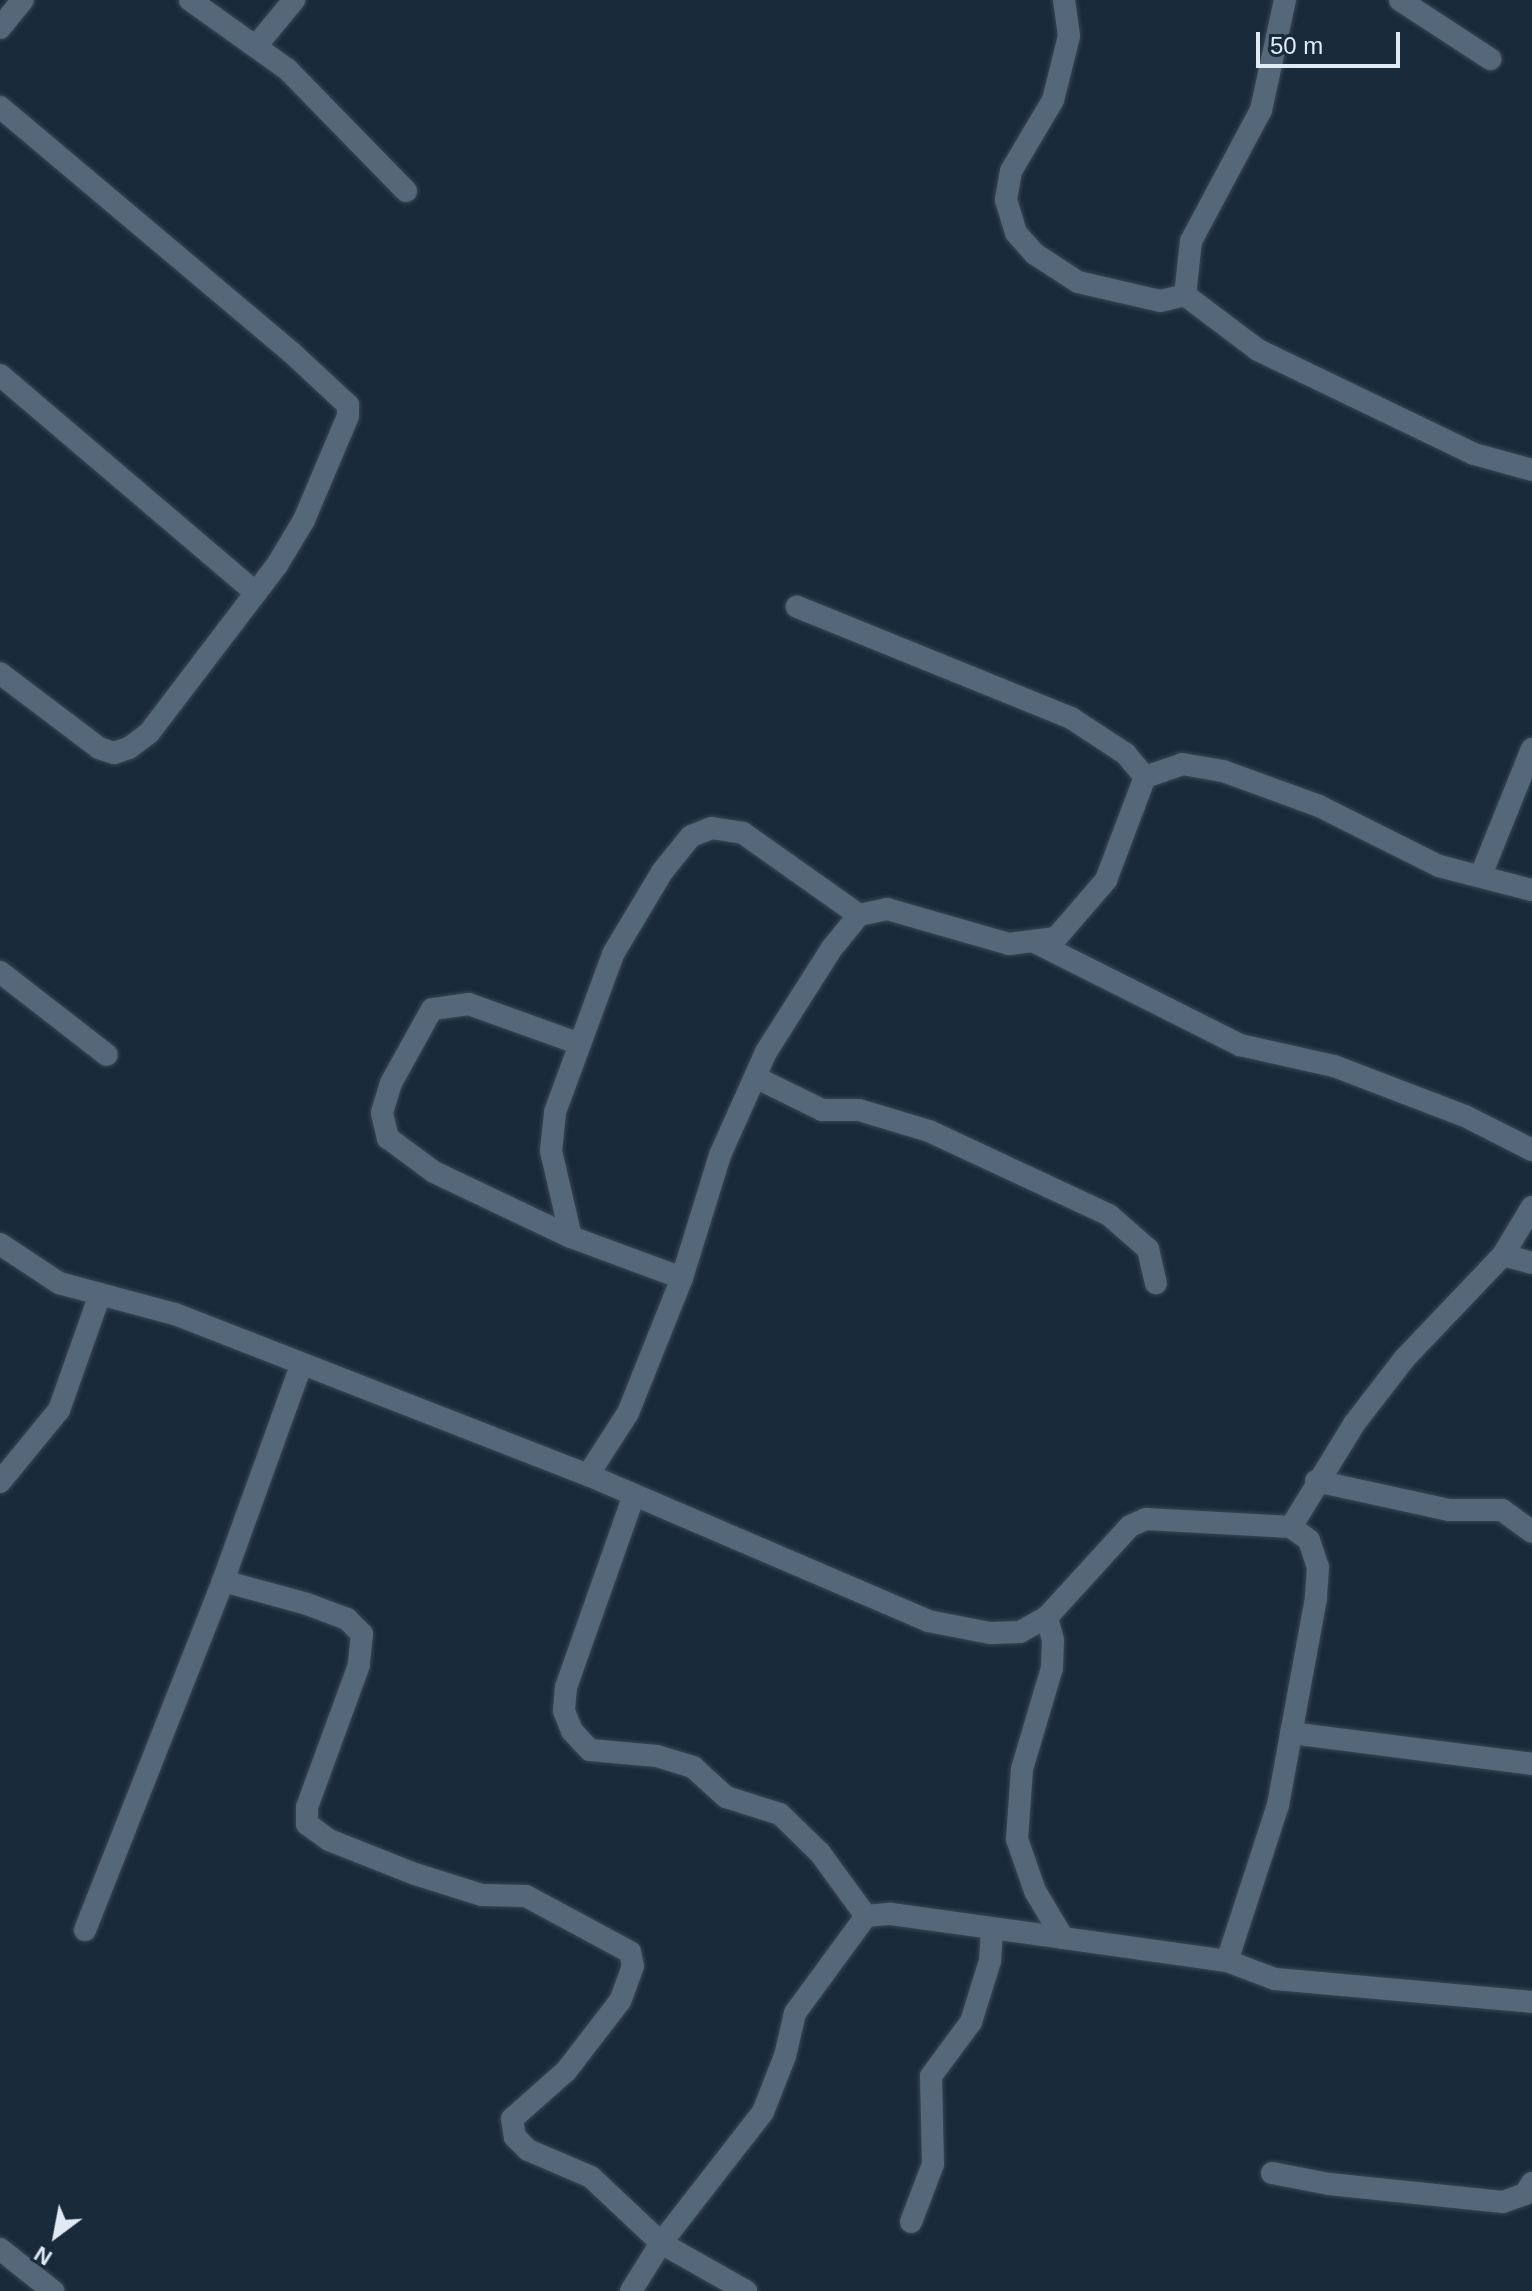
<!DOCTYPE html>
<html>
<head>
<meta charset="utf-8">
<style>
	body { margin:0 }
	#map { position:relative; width:1532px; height:2291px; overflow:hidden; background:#192a3a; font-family:Arial,sans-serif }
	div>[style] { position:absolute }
	.roads { filter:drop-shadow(0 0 2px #394754) drop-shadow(0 0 2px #394754) }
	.minor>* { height:22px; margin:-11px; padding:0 11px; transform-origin:11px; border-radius:11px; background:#55687a }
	span { translate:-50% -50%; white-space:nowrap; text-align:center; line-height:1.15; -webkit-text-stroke:7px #192a3a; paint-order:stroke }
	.north { position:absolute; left:16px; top:2195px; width:80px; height:80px; -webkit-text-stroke:6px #192a3a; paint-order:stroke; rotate:212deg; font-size:22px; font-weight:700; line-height:32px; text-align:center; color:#e0eaf5 }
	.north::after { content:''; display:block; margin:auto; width:28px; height:36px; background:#e0eaf5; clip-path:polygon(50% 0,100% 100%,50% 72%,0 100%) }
	.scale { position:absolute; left:1256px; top:32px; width:144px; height:36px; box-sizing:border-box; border:4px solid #e0eaf5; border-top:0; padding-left:10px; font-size:24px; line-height:28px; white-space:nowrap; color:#e0eaf5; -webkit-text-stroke:6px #192a3a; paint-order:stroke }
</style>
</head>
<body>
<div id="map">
	<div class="roads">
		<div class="minor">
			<i style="left:190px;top:0;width:120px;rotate:35.5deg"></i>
			<i style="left:288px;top:70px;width:169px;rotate:45.7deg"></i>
			<i style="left:1064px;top:0;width:36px;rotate:82deg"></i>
			<i style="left:1069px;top:36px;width:66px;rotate:104deg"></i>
			<i style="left:1053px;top:100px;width:82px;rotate:120.6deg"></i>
			<i style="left:1011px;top:171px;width:29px;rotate:100deg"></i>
			<i style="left:1006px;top:200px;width:34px;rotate:73deg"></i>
			<i style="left:1016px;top:233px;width:28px;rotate:48deg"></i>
			<i style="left:1035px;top:254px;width:51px;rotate:33.1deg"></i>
			<i style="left:1078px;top:282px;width:84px;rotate:13deg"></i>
			<i style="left:1160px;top:301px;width:26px;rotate:-13deg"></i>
			<i style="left:1285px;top:0;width:113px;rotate:102.3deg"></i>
			<i style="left:1261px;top:110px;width:149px;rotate:118.1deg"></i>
			<i style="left:1191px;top:241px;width:54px;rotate:96.3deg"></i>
			<i style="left:1185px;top:295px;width:91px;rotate:37deg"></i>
			<i style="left:1258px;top:350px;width:240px;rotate:25.7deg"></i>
			<i style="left:1474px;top:454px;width:60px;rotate:15.4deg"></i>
			<i style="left:1400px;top:0;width:108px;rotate:33.2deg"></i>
			<i style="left:0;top:28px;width:36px;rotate:-51deg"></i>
			<i style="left:256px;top:46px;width:60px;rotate:-50.4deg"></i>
			<i style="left:0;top:107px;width:380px;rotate:40.1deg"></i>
			<i style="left:291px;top:352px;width:78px;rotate:42.9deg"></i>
			<i style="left:348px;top:405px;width:11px;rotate:90deg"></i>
			<i style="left:348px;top:416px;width:113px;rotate:112.9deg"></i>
			<i style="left:304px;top:520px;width:52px;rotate:121deg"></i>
			<i style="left:277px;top:565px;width:211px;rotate:127.3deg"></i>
			<i style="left:149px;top:733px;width:25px;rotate:143deg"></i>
			<i style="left:129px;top:748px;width:16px;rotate:162deg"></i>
			<i style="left:114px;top:753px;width:16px;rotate:-162deg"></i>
			<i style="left:99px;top:748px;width:124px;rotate:-142.9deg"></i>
			<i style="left:0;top:375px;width:336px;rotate:40.4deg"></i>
			<i style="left:1145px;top:777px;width:39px;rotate:-19deg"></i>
			<i style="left:1182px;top:764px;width:42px;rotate:9.7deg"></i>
			<i style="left:1223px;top:771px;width:102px;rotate:20deg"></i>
			<i style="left:1319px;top:806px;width:134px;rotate:26.6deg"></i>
			<i style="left:1439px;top:866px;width:96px;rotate:14.5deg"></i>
			<i style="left:1481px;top:875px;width:136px;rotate:-68deg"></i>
			<i style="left:1033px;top:941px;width:232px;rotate:26.7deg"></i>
			<i style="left:1240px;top:1045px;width:96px;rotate:12.6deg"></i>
			<i style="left:1334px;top:1066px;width:140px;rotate:20.9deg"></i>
			<i style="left:1465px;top:1116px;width:75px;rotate:26.9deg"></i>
			<i style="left:0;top:972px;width:135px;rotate:37.8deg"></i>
			<i style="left:580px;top:1044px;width:118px;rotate:-160.2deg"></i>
			<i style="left:469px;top:1004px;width:37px;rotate:172deg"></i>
			<i style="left:432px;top:1009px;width:85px;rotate:119deg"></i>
			<i style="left:391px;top:1083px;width:31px;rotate:107deg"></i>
			<i style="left:382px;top:1113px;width:26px;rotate:77deg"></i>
			<i style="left:388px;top:1138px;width:57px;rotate:36.5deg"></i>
			<i style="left:434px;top:1172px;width:152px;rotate:25.4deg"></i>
			<i style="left:571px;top:1237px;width:118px;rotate:20.3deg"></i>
			<i style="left:755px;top:1077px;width:75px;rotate:26.2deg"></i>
			<i style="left:822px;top:1110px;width:37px"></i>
			<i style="left:859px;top:1110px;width:73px;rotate:16.7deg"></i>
			<i style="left:929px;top:1131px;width:199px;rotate:25deg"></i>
			<i style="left:1109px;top:1215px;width:52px;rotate:41.1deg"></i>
			<i style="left:1148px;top:1249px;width:35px;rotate:77deg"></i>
			<i style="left:571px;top:1237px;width:88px;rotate:-103.1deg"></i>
			<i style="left:551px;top:1151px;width:39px;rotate:-84deg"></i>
			<i style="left:555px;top:1112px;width:168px;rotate:-69.8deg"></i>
			<i style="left:613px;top:954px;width:96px;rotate:-59.1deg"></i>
			<i style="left:662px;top:872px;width:46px;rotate:-51.1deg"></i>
			<i style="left:691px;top:836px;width:22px;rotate:-21deg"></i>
			<i style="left:712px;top:828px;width:31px;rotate:9deg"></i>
			<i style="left:743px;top:833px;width:142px;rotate:35.3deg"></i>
			<i style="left:0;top:1244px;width:71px;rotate:33.5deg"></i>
			<i style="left:59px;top:1283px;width:120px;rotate:15deg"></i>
			<i style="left:175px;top:1314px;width:443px;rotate:21.3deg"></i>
			<i style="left:588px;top:1475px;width:370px;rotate:23.2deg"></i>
			<i style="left:928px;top:1621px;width:63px;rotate:11deg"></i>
			<i style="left:990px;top:1633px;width:30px;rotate:-2deg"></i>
			<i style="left:1020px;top:1632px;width:31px;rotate:-29deg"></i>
			<i style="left:1047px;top:1617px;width:123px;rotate:-47.6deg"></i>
			<i style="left:1130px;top:1526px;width:17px;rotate:-24deg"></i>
			<i style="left:1146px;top:1519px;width:145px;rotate:3.2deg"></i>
			<i style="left:1291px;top:1527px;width:22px;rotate:36deg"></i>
			<i style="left:1309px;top:1540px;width:28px;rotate:72deg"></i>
			<i style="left:1318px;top:1567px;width:31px;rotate:94deg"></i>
			<i style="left:1316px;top:1598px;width:210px;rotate:100.4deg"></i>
			<i style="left:1278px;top:1805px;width:164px;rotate:108.1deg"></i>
			<i style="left:1227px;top:1961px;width:166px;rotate:-172deg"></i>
			<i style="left:1063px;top:1938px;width:55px;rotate:-120.8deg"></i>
			<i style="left:1035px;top:1891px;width:55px;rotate:-109.1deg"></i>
			<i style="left:1017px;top:1839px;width:70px;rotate:-85.9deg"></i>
			<i style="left:1022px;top:1769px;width:105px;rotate:-73.5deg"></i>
			<i style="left:1052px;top:1668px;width:28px;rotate:-88deg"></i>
			<i style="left:1053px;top:1640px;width:24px;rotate:-105deg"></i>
			<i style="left:1503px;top:1255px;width:30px;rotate:15deg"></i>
			<i style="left:588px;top:1475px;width:74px;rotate:-57.2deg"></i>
			<i style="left:628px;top:1413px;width:145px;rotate:-68.2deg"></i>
			<i style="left:682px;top:1278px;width:129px;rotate:-72.8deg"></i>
			<i style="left:720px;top:1155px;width:113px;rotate:-65.9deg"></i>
			<i style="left:766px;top:1052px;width:123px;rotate:-57.6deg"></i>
			<i style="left:832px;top:948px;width:43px;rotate:-50.7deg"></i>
			<i style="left:859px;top:915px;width:29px;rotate:-12deg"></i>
			<i style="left:887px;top:909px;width:127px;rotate:16deg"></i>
			<i style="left:1009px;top:944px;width:47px;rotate:-7.3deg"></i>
			<i style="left:1056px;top:938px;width:77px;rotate:-49.2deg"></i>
			<i style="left:1106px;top:880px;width:110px;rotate:-69.3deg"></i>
			<i style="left:1145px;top:777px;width:30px;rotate:-130deg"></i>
			<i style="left:1126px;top:754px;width:66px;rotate:-146.8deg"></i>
			<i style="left:1071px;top:718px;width:296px;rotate:-157.9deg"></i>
			<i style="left:1316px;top:1481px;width:136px;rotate:12.3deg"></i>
			<i style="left:1449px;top:1510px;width:53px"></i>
			<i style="left:1502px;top:1510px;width:37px;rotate:36deg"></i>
			<i style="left:0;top:1482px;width:93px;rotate:-50.7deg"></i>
			<i style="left:59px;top:1410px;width:123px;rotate:-70.5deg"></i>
			<i style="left:634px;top:1495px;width:204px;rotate:109.5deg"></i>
			<i style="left:566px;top:1687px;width:24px;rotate:95deg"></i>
			<i style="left:564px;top:1711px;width:22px;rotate:68deg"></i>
			<i style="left:572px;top:1731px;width:26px;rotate:47deg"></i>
			<i style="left:590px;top:1750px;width:67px;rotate:5.1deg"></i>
			<i style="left:657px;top:1756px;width:38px;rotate:17deg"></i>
			<i style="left:693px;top:1767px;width:45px;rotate:42.3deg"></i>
			<i style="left:726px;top:1797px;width:57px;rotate:17.5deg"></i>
			<i style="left:780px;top:1814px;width:56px;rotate:44.3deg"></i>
			<i style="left:820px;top:1853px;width:78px;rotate:53.9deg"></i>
			<i style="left:1291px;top:1527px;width:121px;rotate:-58.5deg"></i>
			<i style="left:1354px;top:1424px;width:83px;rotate:-52.3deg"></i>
			<i style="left:1405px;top:1358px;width:142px;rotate:-46.4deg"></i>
			<i style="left:1503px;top:1255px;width:56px;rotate:-58.9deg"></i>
			<i style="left:223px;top:1581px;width:87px;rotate:15.3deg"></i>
			<i style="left:307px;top:1604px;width:43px;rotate:20.6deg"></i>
			<i style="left:347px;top:1619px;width:21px;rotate:45deg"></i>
			<i style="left:362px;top:1634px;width:31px;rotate:96deg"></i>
			<i style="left:359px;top:1665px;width:151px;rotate:110.1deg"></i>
			<i style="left:307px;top:1807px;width:17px;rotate:90deg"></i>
			<i style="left:307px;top:1824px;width:27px;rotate:36deg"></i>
			<i style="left:329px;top:1840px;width:92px;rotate:21.6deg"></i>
			<i style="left:415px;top:1874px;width:70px;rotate:17.4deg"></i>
			<i style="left:482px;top:1895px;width:44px;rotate:1.3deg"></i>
			<i style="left:526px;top:1896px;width:118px;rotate:28.3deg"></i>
			<i style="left:630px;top:1952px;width:14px;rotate:78deg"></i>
			<i style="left:633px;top:1966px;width:37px;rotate:110deg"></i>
			<i style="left:620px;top:2001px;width:88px;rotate:127.6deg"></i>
			<i style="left:566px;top:2071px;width:72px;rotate:138.4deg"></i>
			<i style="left:512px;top:2119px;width:18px;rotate:81deg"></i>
			<i style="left:515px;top:2137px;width:18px;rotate:45deg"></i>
			<i style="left:528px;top:2150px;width:69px;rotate:23.2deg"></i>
			<i style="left:591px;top:2177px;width:96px;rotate:43.3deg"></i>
			<i style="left:661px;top:2243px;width:98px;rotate:29.5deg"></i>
			<i style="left:1291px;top:1733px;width:243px;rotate:7.3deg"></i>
			<i style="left:85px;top:1930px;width:375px;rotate:-68.4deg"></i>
			<i style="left:223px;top:1581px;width:230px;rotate:-70.1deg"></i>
			<i style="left:1227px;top:1961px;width:51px;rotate:20.6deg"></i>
			<i style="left:1275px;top:1979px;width:258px;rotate:5.1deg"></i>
			<i style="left:1272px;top:2173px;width:58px;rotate:10.9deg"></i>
			<i style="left:1329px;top:2184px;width:175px;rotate:5.9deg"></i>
			<i style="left:1503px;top:2202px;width:23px;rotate:-20deg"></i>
			<i style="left:1525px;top:2194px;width:13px;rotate:-58deg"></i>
			<i style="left:911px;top:2222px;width:62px;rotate:-69.2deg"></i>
			<i style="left:933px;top:2164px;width:88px;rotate:-91.3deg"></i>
			<i style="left:931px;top:2076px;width:67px;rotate:-53.5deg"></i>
			<i style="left:971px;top:2022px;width:64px;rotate:-72.7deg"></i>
			<i style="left:990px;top:1961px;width:32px;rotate:-86deg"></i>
			<i style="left:0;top:2249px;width:68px;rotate:38.4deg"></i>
			<i style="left:631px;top:2291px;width:57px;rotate:-58deg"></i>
			<i style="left:661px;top:2243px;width:166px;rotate:-52.1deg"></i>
			<i style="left:763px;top:2112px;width:60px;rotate:-68.6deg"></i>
			<i style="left:785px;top:2056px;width:44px;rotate:-76.9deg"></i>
			<i style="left:795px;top:2013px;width:120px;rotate:-53.8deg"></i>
			<i style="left:866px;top:1916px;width:25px;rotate:-5deg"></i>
			<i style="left:891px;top:1914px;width:174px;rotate:7.9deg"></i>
		</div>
	</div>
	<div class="north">N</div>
	<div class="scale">50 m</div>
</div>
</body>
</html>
